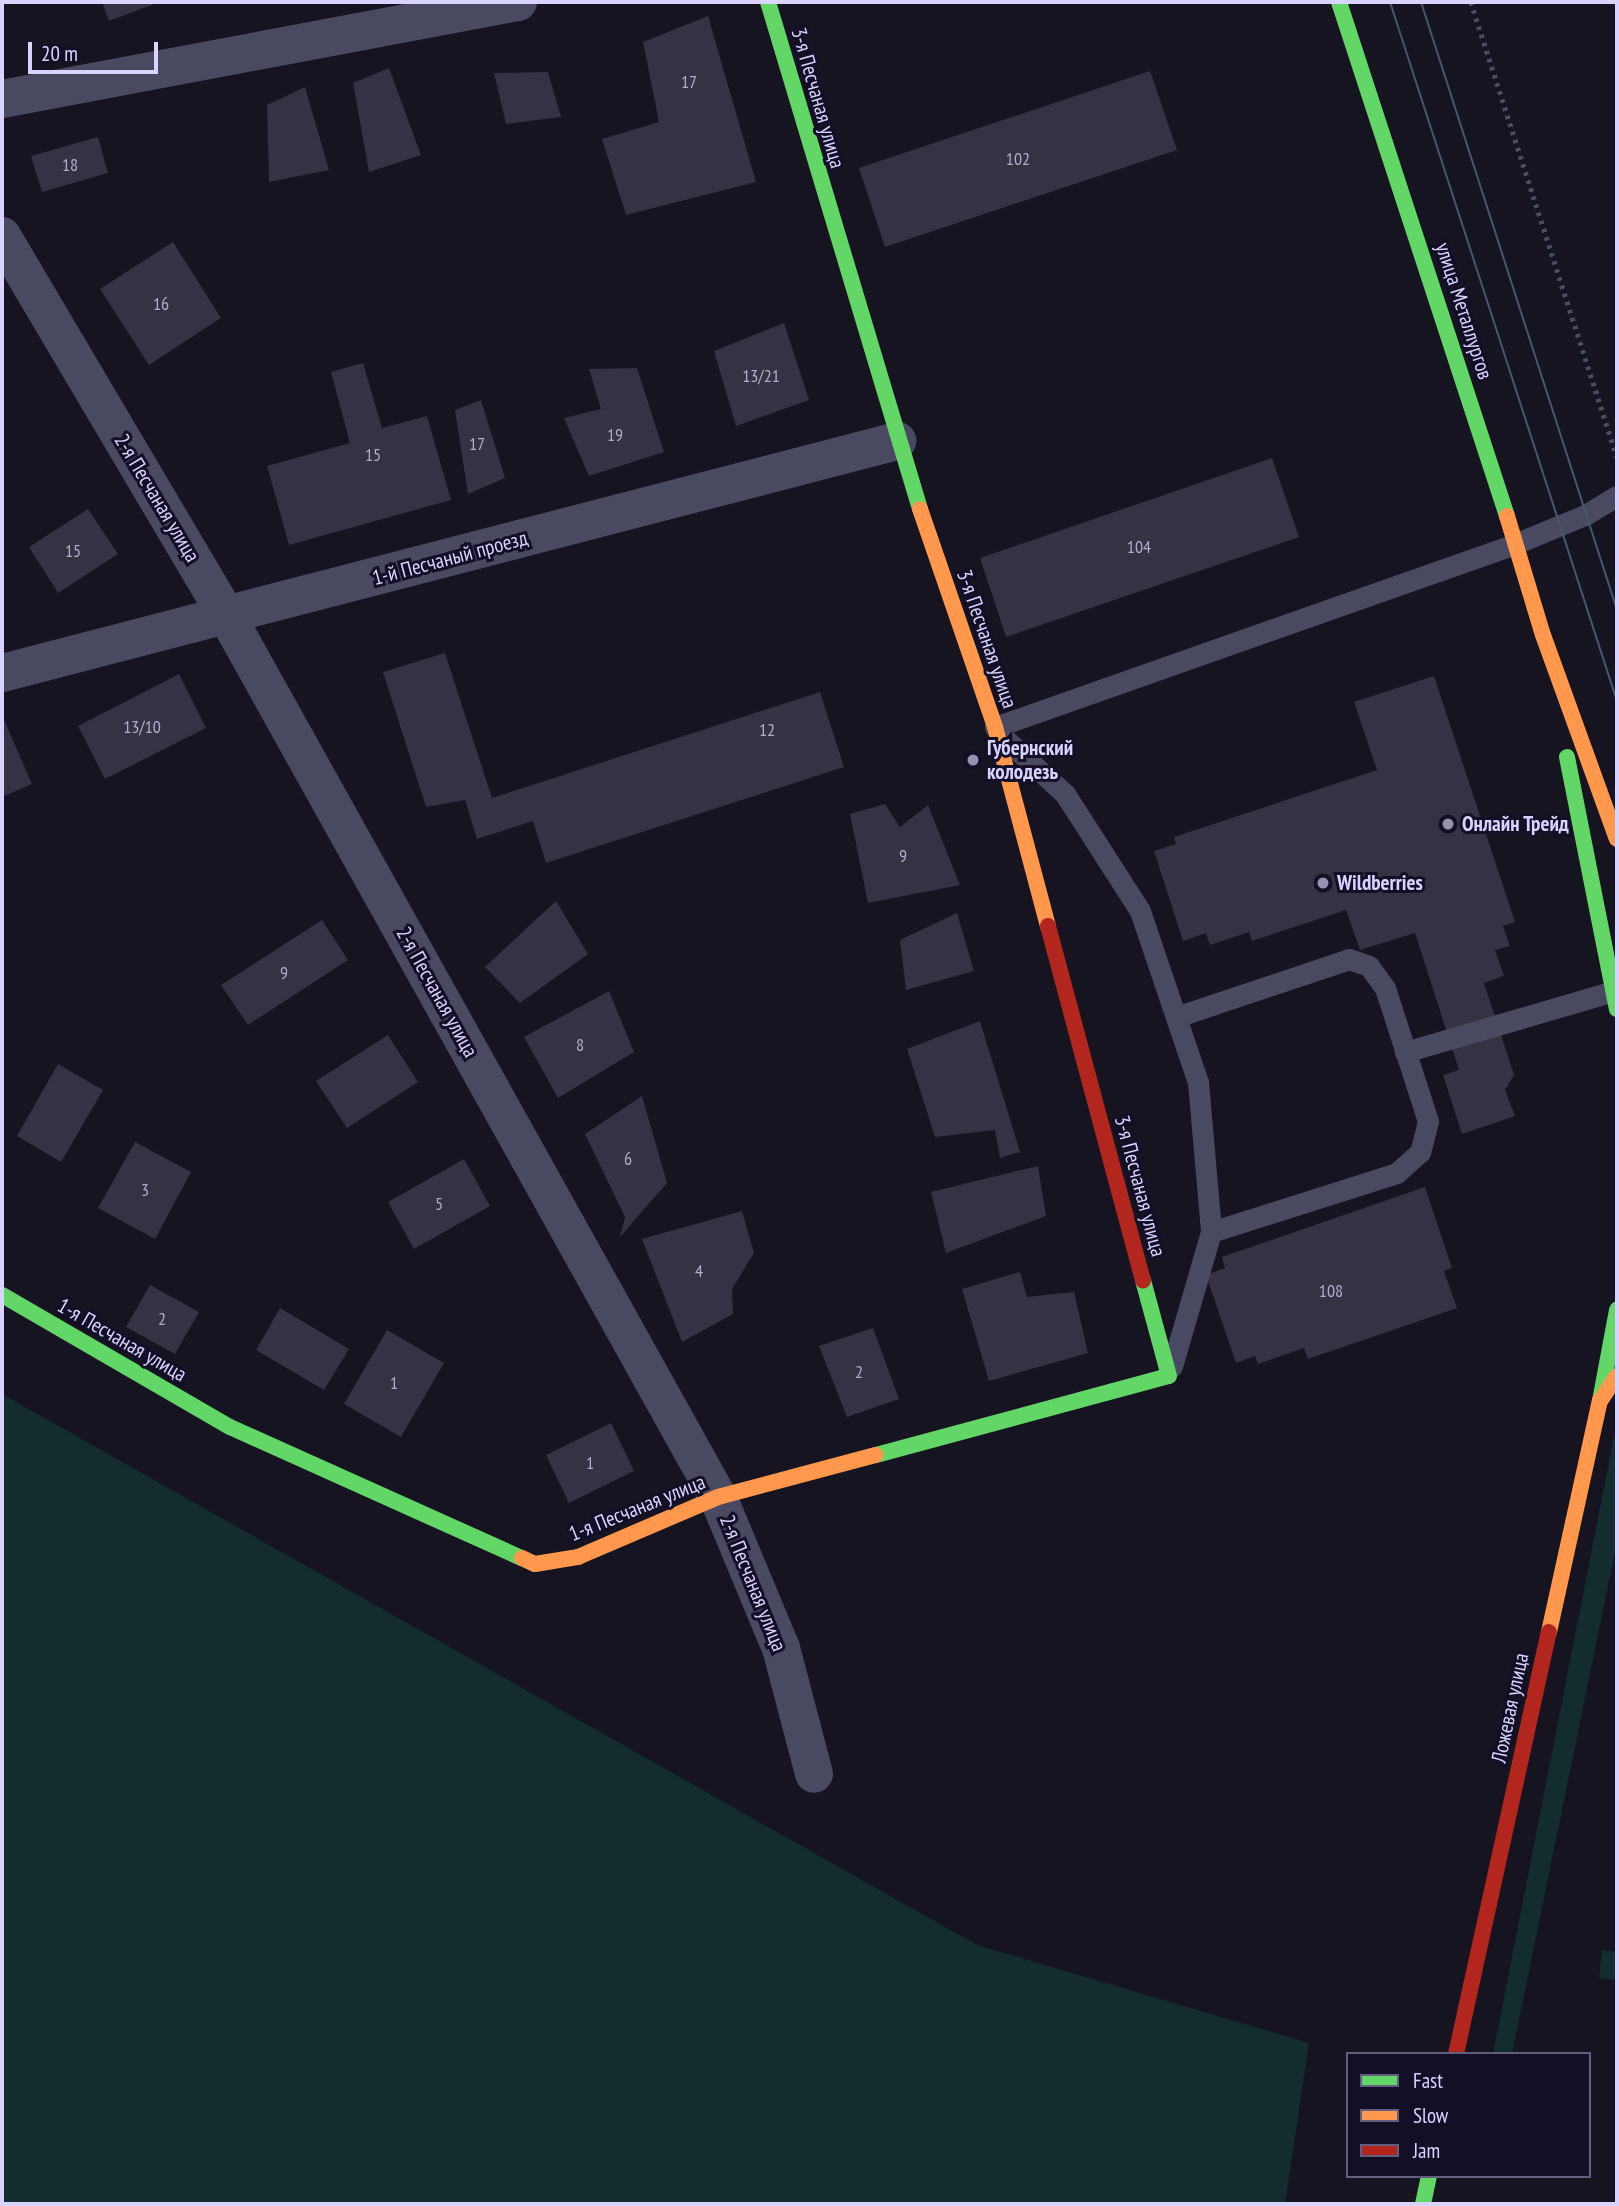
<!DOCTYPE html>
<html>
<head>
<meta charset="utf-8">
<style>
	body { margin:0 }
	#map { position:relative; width:1619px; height:2206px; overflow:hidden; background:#161421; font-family:"PT Sans Narrow",sans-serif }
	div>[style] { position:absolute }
	.green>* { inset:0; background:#132c2d }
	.building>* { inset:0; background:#343243 }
	.path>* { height:4.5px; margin-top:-2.25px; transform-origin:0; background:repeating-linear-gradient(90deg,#44505f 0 3.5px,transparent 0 8.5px) }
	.lane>* { height:21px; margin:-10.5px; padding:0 10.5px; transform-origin:10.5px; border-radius:10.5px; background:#4a4962 }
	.street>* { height:38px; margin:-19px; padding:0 19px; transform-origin:19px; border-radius:19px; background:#4a4962 }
	.fast>* { height:16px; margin:-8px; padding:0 8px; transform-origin:8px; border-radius:8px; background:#63d668 }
	.slow>* { height:16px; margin:-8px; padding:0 8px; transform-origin:8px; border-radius:8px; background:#ff974d }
	.jam>* { height:16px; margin:-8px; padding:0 8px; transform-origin:8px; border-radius:8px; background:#b3261e }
	.tram>* { height:2px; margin:-1px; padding:0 1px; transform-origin:1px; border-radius:1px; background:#43596b }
	.dots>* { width:19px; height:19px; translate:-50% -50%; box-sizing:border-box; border:4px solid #130f26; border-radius:50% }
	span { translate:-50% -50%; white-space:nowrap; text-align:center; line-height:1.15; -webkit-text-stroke:6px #130f26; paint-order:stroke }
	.number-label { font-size:18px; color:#b0acd0 }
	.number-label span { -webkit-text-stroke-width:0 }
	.street-label { font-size:21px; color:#d9d4ff }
	.poi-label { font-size:21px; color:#d9d4ff; font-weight:700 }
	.left { translate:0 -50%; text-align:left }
	.frame { position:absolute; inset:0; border:4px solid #d9d4ff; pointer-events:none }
	.legend { position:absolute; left:1346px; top:2052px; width:245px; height:126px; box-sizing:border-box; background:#130f26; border:2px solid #625e7d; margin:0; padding:9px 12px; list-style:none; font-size:21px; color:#d9d4ff }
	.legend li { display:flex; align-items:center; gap:14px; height:35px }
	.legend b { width:35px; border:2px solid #625e7d }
	.scale { position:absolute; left:28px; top:42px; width:130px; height:32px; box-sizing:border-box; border:4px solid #d9d4ff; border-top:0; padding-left:9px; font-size:21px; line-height:24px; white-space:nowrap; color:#d9d4ff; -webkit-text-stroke:5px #130f26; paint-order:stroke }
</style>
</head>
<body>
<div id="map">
	<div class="green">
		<i style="clip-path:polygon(2px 1394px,977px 1945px,1309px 2043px,1285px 2204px,2px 2204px)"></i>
		<i style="clip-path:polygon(1617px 1421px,1617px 1542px,1512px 2054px,1493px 2054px)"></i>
		<i style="clip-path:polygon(1602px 1950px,1617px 1952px,1617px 1980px,1599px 1978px)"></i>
	</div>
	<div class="building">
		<i style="clip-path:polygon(102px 2px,160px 2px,109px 21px)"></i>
		<i style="clip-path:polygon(708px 16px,756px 182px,626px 215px,602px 139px,659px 122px,643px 42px)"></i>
		<i style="clip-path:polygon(389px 68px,421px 155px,369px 172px,353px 83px)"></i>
		<i style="clip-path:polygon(1150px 71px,1177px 150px,885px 247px,859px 168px)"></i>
		<i style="clip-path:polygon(548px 72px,561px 117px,506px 124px,494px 73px)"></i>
		<i style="clip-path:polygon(305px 87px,329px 170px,269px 182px,267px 105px)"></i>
		<i style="clip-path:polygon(98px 137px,108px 173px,42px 192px,31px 156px)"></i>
		<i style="clip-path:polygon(173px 242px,221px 318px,149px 365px,100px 289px)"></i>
		<i style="clip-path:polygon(784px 323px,809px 400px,736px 426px,714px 351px)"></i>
		<i style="clip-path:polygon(363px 363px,382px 428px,427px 416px,451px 500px,289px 545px,267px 466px,350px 443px,331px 372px)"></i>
		<i style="clip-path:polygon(637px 368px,664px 452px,589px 476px,564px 418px,601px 409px,589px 369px)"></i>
		<i style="clip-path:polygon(481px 400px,505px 478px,468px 494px,455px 410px)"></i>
		<i style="clip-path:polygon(1272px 458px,1299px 537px,1006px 637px,980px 558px)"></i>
		<i style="clip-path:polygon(88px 509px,118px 554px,58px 593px,29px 547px)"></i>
		<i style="clip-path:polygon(445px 653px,492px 798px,820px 692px,844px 767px,546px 863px,533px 821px,477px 839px,465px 800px,426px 807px,383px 672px)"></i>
		<i style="clip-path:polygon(179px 674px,206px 728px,105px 779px,78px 726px)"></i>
		<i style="clip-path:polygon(1434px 676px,1515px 922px,1503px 926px,1510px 946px,1495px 950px,1504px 976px,1484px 983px,1514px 1075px,1505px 1090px,1515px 1116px,1462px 1134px,1443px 1075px,1459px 1070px,1415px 933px,1360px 950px,1346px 910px,1252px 941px,1249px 932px,1210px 945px,1206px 933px,1183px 941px,1154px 851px,1176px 844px,1174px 837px,1377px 770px,1354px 702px)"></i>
		<i style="clip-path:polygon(2px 715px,32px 784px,2px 797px)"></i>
		<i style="clip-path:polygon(885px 804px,900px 827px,928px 805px,960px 885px,868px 903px,850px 814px)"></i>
		<i style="clip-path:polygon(556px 901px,588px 954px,520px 1003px,485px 967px)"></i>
		<i style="clip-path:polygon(957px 913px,974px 971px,906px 990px,900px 940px)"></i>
		<i style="clip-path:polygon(322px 920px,348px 960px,248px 1025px,221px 985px)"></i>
		<i style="clip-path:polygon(609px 991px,634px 1052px,558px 1098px,524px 1037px)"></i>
		<i style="clip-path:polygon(980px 1021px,1020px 1152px,1000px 1158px,995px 1130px,935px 1137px,907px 1049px)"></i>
		<i style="clip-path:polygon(388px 1035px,418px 1082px,347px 1128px,316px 1081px)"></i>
		<i style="clip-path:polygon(58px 1064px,103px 1090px,61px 1162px,17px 1136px)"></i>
		<i style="clip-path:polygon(642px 1096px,667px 1183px,620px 1237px,625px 1217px,585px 1134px)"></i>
		<i style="clip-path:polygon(135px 1142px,191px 1172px,155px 1239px,98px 1208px)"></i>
		<i style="clip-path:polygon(464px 1159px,490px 1206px,414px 1249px,388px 1202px)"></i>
		<i style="clip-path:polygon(1038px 1166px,1046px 1216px,946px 1253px,931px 1192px)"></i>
		<i style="clip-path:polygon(1425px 1187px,1452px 1268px,1444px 1271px,1457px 1308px,1308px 1359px,1304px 1348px,1258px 1364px,1255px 1356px,1236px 1363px,1206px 1275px,1225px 1268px,1222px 1257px)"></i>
		<i style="clip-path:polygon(742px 1211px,754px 1253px,732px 1289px,733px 1314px,682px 1342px,642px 1239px)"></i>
		<i style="clip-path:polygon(1020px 1272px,1027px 1297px,1074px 1292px,1088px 1353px,989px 1381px,962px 1289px)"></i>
		<i style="clip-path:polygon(150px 1285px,199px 1312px,175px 1354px,126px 1327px)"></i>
		<i style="clip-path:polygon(280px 1308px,349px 1349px,324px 1390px,256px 1350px)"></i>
		<i style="clip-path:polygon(873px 1328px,899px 1399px,847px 1417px,819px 1346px)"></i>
		<i style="clip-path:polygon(387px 1330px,444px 1363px,401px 1437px,344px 1404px)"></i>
		<i style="clip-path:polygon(611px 1423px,634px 1471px,569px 1503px,546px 1455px)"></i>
	</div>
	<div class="path">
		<i style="left:1471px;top:2px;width:478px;rotate:72.2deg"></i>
	</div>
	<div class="lane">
		<i style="left:995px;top:727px;width:551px;rotate:-19.39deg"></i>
		<i style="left:1515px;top:544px;width:76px;rotate:-22.5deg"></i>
		<i style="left:1585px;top:515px;width:37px;rotate:-31deg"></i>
		<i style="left:1002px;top:736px;width:86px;rotate:42.6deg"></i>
		<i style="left:1065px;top:794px;width:139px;rotate:57.3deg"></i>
		<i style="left:1140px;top:911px;width:181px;rotate:71.3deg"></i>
		<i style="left:1198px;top:1082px;width:151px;rotate:85deg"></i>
		<i style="left:1211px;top:1232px;width:140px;rotate:106.2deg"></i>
		<i style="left:1176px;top:1017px;width:182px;rotate:-18.5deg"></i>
		<i style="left:1349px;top:959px;width:21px;rotate:19deg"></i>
		<i style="left:1369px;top:966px;width:27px;rotate:54deg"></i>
		<i style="left:1385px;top:988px;width:140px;rotate:72.1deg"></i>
		<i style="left:1428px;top:1121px;width:32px;rotate:104deg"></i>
		<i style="left:1420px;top:1152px;width:31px;rotate:138deg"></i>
		<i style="left:1397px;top:1173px;width:195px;rotate:162.4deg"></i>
		<i style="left:1405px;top:1052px;width:218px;rotate:-16.3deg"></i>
	</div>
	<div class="street">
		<i style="left:2px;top:99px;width:525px;rotate:-10.65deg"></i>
		<i style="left:2px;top:236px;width:442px;rotate:59.4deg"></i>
		<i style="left:227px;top:616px;width:1009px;rotate:60.87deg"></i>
		<i style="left:718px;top:1497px;width:164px;rotate:67.4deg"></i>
		<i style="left:781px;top:1648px;width:130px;rotate:75.3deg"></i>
		<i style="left:2px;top:673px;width:925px;rotate:-14.53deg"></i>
	</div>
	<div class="fast">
		<i style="left:768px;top:2px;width:529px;rotate:73.31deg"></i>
		<i style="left:1339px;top:2px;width:541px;rotate:71.9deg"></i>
		<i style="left:1567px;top:757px;width:257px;rotate:78.8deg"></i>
		<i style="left:2px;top:1295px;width:263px;rotate:30.1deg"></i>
		<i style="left:230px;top:1427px;width:320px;rotate:24.2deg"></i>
		<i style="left:1600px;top:1401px;width:93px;rotate:-79.4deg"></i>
		<i style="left:876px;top:1455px;width:303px;rotate:-15.1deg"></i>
		<i style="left:1169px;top:1376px;width:99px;rotate:-105.2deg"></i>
		<i style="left:1423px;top:2204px;width:29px;rotate:-78deg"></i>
	</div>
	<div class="slow">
		<i style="left:920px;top:509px;width:231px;rotate:71deg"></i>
		<i style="left:995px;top:727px;width:206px;rotate:75.1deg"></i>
		<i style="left:1507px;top:516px;width:124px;rotate:73.2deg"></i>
		<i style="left:1543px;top:635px;width:217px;rotate:70.1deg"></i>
		<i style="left:522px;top:1558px;width:14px;rotate:25deg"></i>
		<i style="left:535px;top:1564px;width:44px;rotate:-9.2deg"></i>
		<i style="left:578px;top:1557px;width:152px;rotate:-23.2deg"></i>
		<i style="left:718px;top:1497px;width:163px;rotate:-14.9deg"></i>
		<i style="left:1549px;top:1632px;width:237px;rotate:-77.6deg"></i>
		<i style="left:1600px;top:1401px;width:30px;rotate:-56deg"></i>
	</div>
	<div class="jam">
		<i style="left:1048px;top:926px;width:367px;rotate:75deg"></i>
		<i style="left:1456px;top:2054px;width:432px;rotate:-77.6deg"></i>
	</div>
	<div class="tram">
		<i style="left:1390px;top:2px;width:735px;rotate:72.01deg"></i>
		<i style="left:1421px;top:2px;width:639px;rotate:72.13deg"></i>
	</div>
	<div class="dots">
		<i style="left:973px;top:760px;background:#9591b1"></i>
		<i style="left:1448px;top:824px;background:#9591b1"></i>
		<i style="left:1323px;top:883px;background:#9591b1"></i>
	</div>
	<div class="number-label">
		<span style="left:689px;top:82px">17</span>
		<span style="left:1018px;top:159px">102</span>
		<span style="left:70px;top:165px">18</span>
		<span style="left:161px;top:304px">16</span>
		<span style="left:761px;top:376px">13/21</span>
		<span style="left:615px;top:435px">19</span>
		<span style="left:477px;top:444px">17</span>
		<span style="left:373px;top:455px">15</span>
		<span style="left:1139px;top:547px">104</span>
		<span style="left:73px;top:551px">15</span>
		<span style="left:142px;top:727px">13/10</span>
		<span style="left:767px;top:730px">12</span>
		<span style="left:903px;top:856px">9</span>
		<span style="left:284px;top:973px">9</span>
		<span style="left:580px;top:1045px">8</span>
		<span style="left:628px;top:1159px">6</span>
		<span style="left:145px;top:1190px">3</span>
		<span style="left:439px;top:1204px">5</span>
		<span style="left:699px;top:1271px">4</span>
		<span style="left:1331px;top:1291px">108</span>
		<span style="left:162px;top:1319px">2</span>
		<span style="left:859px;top:1372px">2</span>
		<span style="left:394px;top:1383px">1</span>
		<span style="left:590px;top:1463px">1</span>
	</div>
	<div class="street-label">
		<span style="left:818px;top:98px;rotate:74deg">3-я Песчаная улица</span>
		<span style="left:1464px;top:311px;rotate:72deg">улица Металлургов</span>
		<span style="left:157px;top:498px;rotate:59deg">2-я Песчаная улица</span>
		<span style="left:450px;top:558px;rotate:-15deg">1-й Песчаный проезд</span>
		<span style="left:987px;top:639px;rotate:71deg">3-я Песчаная улица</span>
		<span style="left:437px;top:992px;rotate:61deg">2-я Песчаная улица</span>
		<span style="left:1140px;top:1186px;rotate:75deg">3-я Песчаная улица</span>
		<span style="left:122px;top:1340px;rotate:30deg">1-я Песчаная улица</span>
		<span style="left:637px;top:1508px;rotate:-22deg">1-я Песчаная улица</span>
		<span style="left:753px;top:1583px;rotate:68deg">2-я Песчаная улица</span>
		<span style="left:1510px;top:1708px;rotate:-78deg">Ложевая улица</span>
	</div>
	<div class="poi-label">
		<span class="left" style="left:987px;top:760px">Губернский<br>колодезь</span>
		<span class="left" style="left:1462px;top:824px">Онлайн Трейд</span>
		<span class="left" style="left:1337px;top:883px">Wildberries</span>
	</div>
	<div class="frame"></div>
	<ul class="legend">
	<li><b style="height:9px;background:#63d668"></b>Fast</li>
	<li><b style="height:9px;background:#ff974d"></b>Slow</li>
	<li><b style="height:9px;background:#b3261e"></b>Jam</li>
	</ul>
	<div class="scale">20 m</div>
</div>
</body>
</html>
